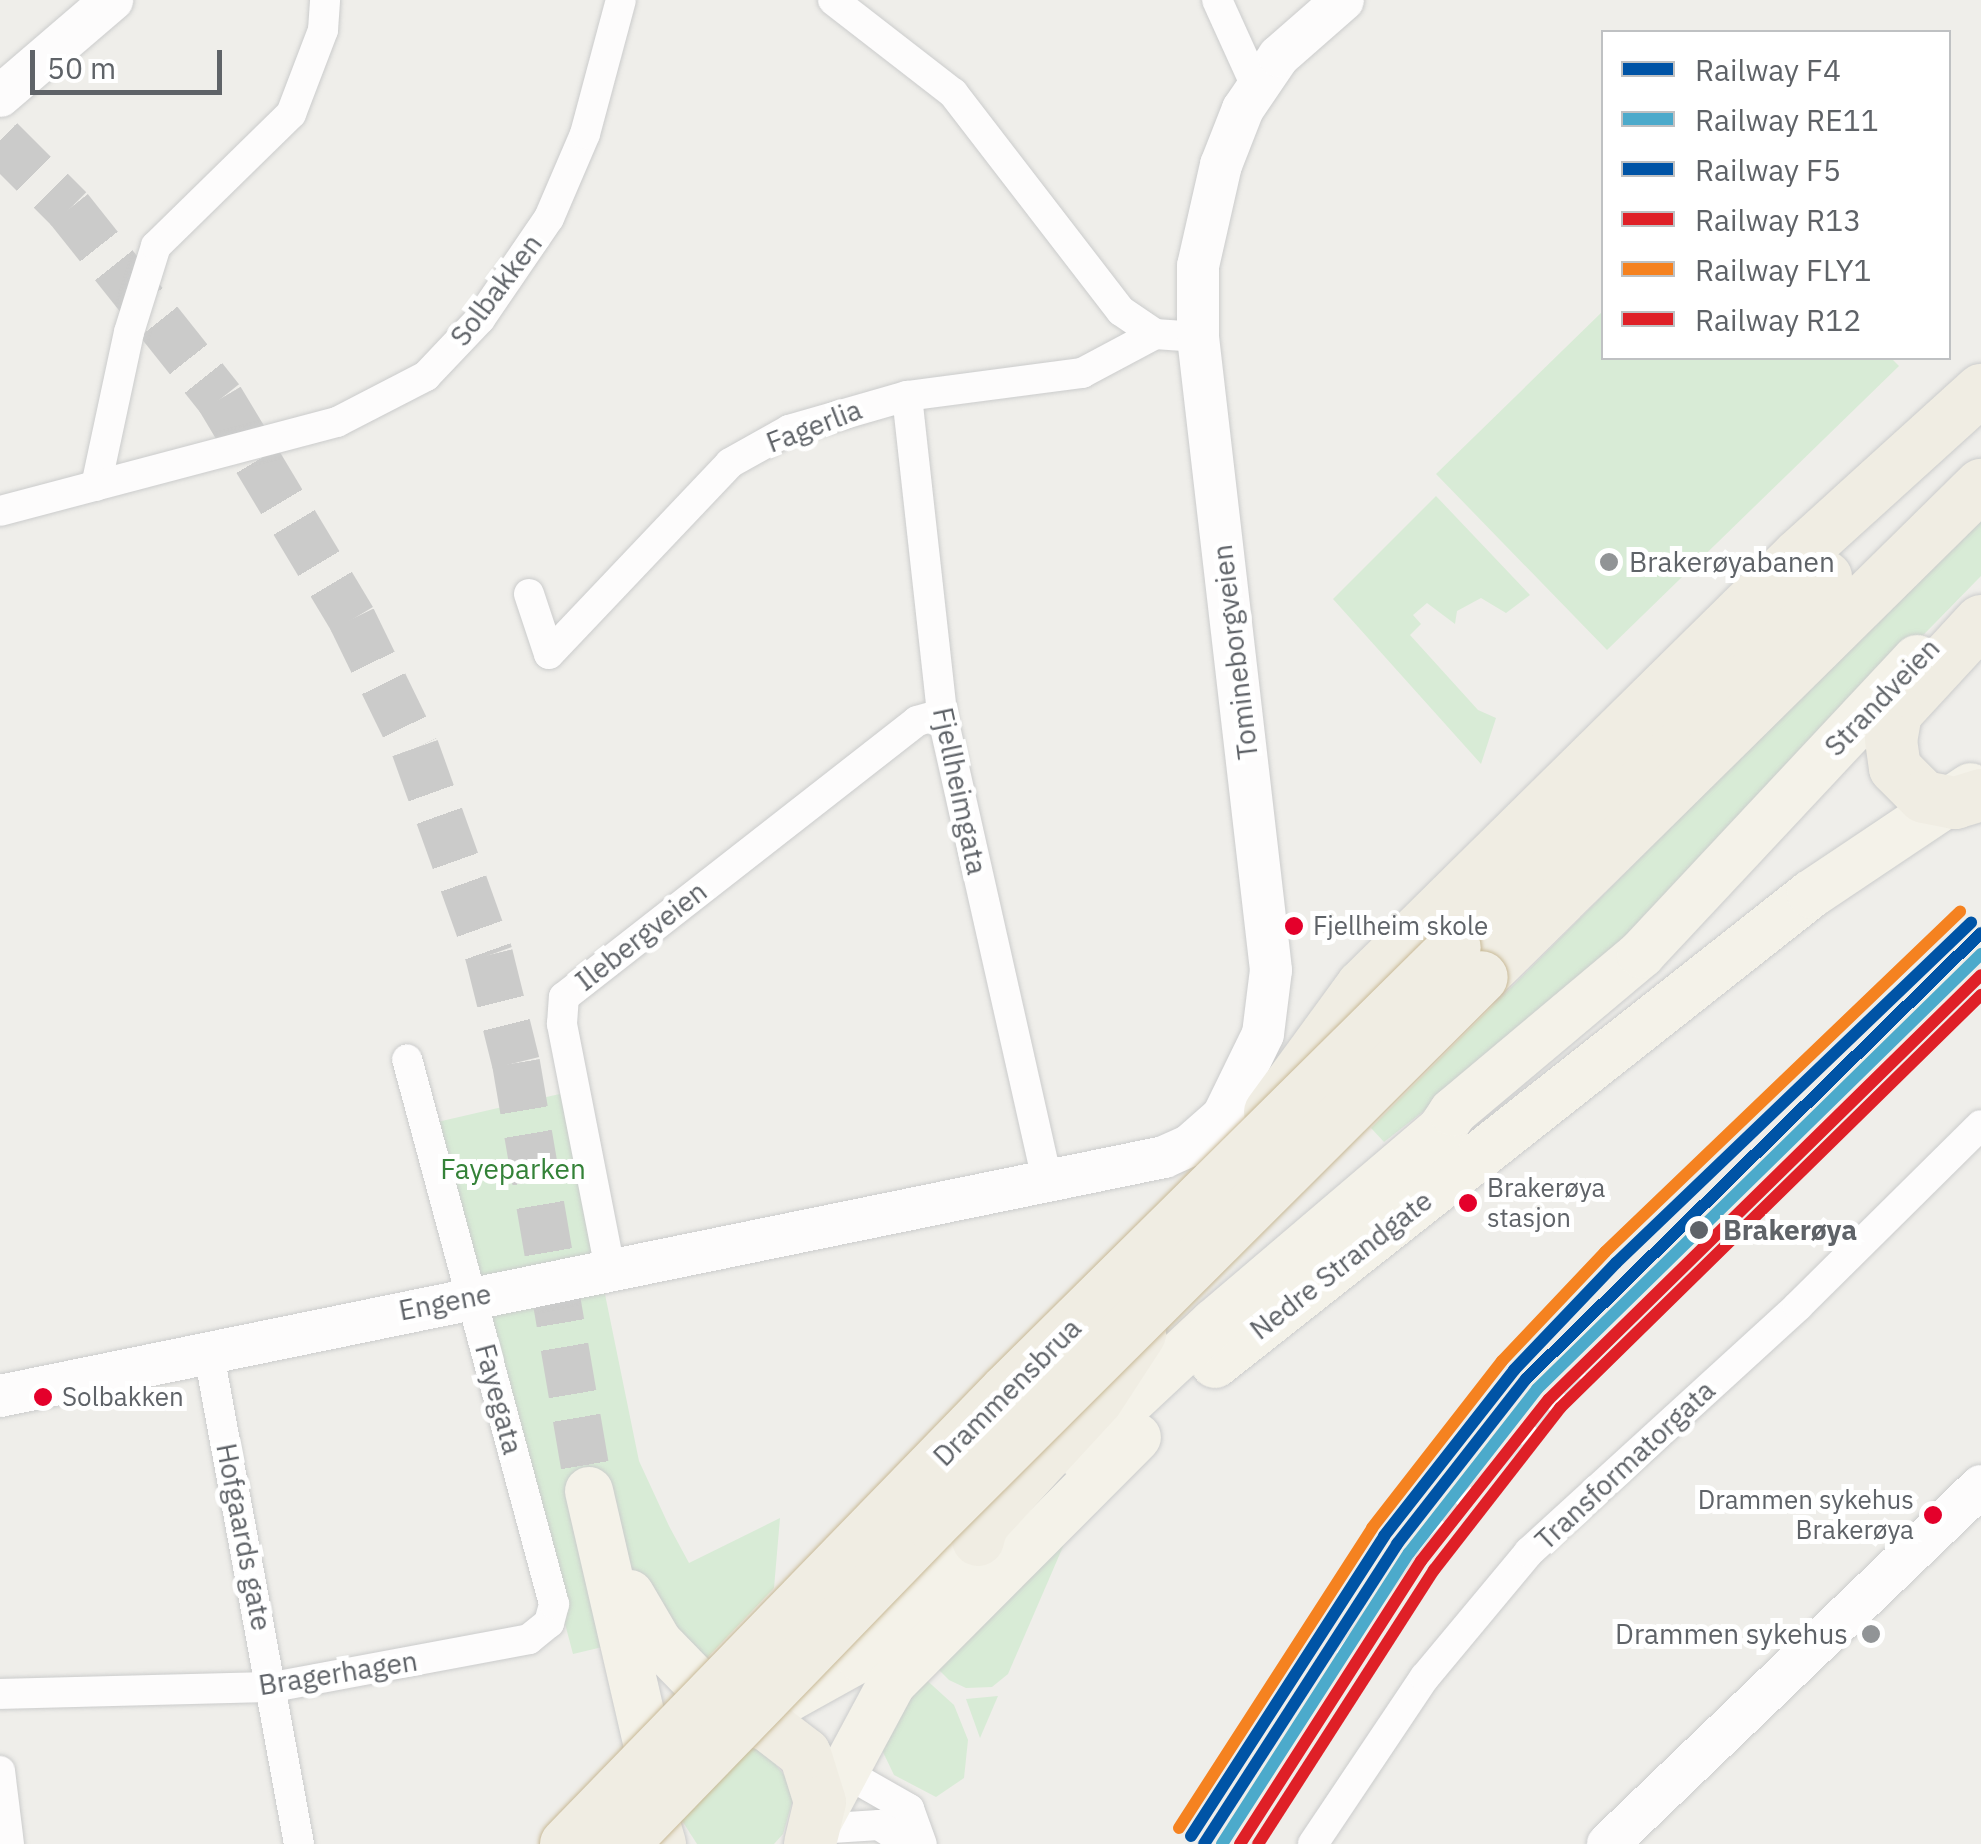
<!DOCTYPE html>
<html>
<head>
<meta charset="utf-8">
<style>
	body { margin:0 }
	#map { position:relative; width:1981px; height:1844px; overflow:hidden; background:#efeeea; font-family:"IBM Plex Sans",sans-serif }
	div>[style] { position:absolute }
	.green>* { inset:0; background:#d8ebd6 }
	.primary-tunnel>* { height:48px; margin-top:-24px; transform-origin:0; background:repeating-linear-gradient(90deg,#cbcbca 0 48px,transparent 0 72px) }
	.roads { filter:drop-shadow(0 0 2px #cbcccc) drop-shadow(0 0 2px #cbcccc) }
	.street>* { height:30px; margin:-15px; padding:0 15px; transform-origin:15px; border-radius:15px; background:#fdfcfc }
	.secondary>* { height:42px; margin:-21px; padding:0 21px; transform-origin:21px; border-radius:21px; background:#fdfcfc }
	.primary>* { height:48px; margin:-24px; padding:0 24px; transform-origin:24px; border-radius:24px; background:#f4f2e9 }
	.highway>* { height:52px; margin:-26px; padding:0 26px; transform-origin:26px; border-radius:26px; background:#f0ede3 }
	.rail>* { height:11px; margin-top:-5.5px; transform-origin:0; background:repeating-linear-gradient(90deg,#fff 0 22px,#e4e4e4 0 44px); box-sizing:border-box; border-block:2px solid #e4e4e4 }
	.bridges { filter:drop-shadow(0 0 2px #c8b996) drop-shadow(0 0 2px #c8b996) }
	.highway-bridge>* { height:52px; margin:-26px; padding:0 26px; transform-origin:26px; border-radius:26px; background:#f0ede3 }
	.rail-1>* { height:12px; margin:-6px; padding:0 6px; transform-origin:6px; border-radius:6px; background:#0054a6 }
	.rail-2>* { height:12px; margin:-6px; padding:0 6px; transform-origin:6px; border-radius:6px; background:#4caacb }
	.rail-3>* { height:12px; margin:-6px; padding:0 6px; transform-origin:6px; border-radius:6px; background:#0054a6 }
	.rail-4>* { height:12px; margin:-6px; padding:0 6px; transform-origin:6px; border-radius:6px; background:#df2027 }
	.rail-5>* { height:12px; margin:-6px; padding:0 6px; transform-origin:6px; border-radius:6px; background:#f58220 }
	.rail-6>* { height:12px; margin:-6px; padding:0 6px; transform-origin:6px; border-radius:6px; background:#df2027 }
	.dots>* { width:28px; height:28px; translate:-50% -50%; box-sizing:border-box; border:5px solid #fff; border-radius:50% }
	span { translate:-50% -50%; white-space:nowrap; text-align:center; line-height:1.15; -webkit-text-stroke:10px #fff; paint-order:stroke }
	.bus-label { font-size:26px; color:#5f6368 }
	.left { translate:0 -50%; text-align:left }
	.right { translate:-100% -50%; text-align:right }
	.street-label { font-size:28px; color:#5f6368 }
	.poi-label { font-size:28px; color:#5f6368 }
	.park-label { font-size:28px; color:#348238 }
	.stop-label { font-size:28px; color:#5f6368; font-weight:700 }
	.legend { position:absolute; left:1601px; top:30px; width:350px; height:330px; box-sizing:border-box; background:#fff; border:2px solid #bfc1c3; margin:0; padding:12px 18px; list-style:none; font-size:30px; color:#5f6368 }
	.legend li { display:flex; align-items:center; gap:20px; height:50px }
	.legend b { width:50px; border:2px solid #bfc1c3 }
	.scale { position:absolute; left:30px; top:50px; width:192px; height:45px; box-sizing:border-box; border:5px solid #5f6368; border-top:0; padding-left:12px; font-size:30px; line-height:35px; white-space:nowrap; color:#5f6368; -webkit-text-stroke:8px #fff; paint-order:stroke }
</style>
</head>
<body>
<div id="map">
	<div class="green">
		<i style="clip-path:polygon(1603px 311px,1604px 358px,1891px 358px,1899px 366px,1607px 650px,1436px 474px)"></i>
		<i style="clip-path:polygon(1436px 496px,1530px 595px,1506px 613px,1481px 598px,1457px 611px,1455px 624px,1427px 603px,1413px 615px,1421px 624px,1410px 635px,1478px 710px,1496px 718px,1481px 764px,1333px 599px)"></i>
		<i style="clip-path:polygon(1981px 516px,1981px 576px,1566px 1000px,1384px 1142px,1371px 1128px)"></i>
		<i style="clip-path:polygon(564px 1093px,639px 1461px,669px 1526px,689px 1563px,780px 1518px,774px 1588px,700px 1665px,644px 1598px,623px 1548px,611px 1645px,573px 1654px,433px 1123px)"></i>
		<i style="clip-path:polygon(1065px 1542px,1008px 1674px,992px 1687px,966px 1688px,949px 1680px,933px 1664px)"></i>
		<i style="clip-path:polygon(922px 1676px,954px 1705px,968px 1740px,964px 1778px,936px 1797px,894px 1775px,882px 1750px)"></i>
		<i style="clip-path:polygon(998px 1696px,980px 1738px,966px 1699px)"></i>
		<i style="clip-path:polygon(749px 1746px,766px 1753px,789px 1781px,793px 1799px,783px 1834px,774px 1844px,697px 1844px,679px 1816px)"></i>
	</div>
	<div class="primary-tunnel">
		<i style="left:0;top:140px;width:98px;rotate:45deg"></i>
		<i style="left:69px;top:209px;width:243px;rotate:51.5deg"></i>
		<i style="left:220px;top:399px;width:257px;rotate:59deg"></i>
		<i style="left:352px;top:619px;width:144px;rotate:64deg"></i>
		<i style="left:415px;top:748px;width:220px;rotate:70.3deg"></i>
		<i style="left:489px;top:955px;width:111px;rotate:76deg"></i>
		<i style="left:516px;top:1063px;width:434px;rotate:80.3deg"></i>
	</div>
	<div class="roads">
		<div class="street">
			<i style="left:833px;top:0;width:152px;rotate:37.8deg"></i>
			<i style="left:953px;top:93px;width:275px;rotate:52.4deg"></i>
			<i style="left:1121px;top:311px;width:41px;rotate:34.1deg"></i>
			<i style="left:1155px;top:334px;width:43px;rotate:4deg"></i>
			<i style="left:1217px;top:0;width:94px;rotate:65.6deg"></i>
			<i style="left:907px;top:396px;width:320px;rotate:83.7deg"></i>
			<i style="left:942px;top:714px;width:479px;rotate:77.3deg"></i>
			<i style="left:96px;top:486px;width:157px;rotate:-77.9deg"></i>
			<i style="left:129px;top:332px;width:90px;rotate:-72.6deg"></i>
			<i style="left:156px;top:246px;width:189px;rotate:-44.4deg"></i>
			<i style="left:291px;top:114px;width:90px;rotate:-69.1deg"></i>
			<i style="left:323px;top:30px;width:30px;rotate:-86deg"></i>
			<i style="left:0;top:511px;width:349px;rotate:-14.8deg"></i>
			<i style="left:337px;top:422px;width:100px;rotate:-27.3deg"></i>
			<i style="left:426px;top:376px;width:79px;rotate:-46.5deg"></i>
			<i style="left:480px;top:319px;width:122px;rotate:-55.7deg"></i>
			<i style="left:549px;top:218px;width:91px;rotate:-66.8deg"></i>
			<i style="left:585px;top:134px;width:139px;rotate:-75deg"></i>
			<i style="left:529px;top:594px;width:63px;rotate:71.6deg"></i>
			<i style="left:549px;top:654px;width:263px;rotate:-46.5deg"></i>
			<i style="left:730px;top:463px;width:68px;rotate:-29.2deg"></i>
			<i style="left:789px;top:430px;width:123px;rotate:-16.1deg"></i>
			<i style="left:907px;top:396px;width:177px;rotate:-7.5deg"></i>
			<i style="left:1082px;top:373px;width:83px;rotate:-28.1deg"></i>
			<i style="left:610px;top:1269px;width:250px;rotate:-101.1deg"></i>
			<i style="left:562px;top:1024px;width:27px;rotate:-86deg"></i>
			<i style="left:564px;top:997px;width:448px;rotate:-38deg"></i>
			<i style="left:917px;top:721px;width:26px;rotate:-16deg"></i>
			<i style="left:208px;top:1349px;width:503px;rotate:79.58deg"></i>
			<i style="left:0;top:1694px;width:273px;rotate:-1.5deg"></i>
			<i style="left:273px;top:1687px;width:260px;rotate:-10.6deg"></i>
			<i style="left:529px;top:1639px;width:26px;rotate:-39deg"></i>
			<i style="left:549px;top:1623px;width:20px;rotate:-75deg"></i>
			<i style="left:554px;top:1604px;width:564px;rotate:-105.09deg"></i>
			<i style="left:832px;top:1765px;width:89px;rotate:29.7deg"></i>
			<i style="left:909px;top:1809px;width:37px;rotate:70deg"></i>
			<i style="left:0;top:1771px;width:74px;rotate:83deg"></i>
			<i style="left:816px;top:1829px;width:63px;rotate:-3.6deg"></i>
			<i style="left:879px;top:1825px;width:35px;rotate:33deg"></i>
			<i style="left:1313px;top:1844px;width:201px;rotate:-56.2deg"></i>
			<i style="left:1425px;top:1677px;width:163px;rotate:-50.2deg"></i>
			<i style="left:1529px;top:1552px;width:365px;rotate:-42.4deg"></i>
			<i style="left:1798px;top:1306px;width:257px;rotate:-44.7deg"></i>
		</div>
		<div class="secondary">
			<i style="left:0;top:96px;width:148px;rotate:-40.6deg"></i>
			<i style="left:0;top:1396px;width:1188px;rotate:-11.6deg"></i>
			<i style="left:1164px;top:1157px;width:27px;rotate:-24deg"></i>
			<i style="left:1189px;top:1146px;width:45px;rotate:-41.4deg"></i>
			<i style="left:1223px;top:1116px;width:91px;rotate:-64deg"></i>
			<i style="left:1263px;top:1034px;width:64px;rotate:-82.9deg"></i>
			<i style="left:1271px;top:970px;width:637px;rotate:-96.58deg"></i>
			<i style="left:1198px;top:337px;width:71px;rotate:-90deg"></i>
			<i style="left:1198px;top:266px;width:104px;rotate:-77.2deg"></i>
			<i style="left:1221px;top:165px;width:60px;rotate:-68.6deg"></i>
			<i style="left:1243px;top:109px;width:64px;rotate:-55.8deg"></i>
			<i style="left:1279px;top:56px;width:85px;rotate:-41.2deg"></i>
			<i style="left:1608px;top:1844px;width:517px;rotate:-43.82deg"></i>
		</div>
		<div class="primary">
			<i style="left:1215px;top:1364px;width:759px;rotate:-38.26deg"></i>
			<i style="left:1811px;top:894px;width:192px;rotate:-33.8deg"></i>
			<i style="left:1076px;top:1452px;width:189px;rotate:-43.1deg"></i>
			<i style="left:1214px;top:1323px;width:298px;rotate:-40.4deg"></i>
			<i style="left:1441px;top:1130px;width:22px;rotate:-56deg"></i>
			<i style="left:1453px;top:1112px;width:246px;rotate:-40deg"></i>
			<i style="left:1641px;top:954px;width:404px;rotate:-46.9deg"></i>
			<i style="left:589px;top:1491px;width:288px;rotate:77deg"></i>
			<i style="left:630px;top:1594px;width:56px;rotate:59.7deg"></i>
			<i style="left:658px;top:1642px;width:106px;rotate:45.8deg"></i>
			<i style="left:750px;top:1719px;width:126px;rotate:-29deg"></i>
			<i style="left:860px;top:1658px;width:206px;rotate:-44.2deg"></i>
			<i style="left:819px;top:1819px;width:154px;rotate:-61.8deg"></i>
			<i style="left:892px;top:1683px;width:347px;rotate:-45.1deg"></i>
		</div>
		<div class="highway">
			<i style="left:1981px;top:621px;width:125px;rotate:132.7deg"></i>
			<i style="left:1896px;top:713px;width:27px;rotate:100deg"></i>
			<i style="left:1891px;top:740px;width:28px;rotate:82deg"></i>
			<i style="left:1895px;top:768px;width:41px;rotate:45deg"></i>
			<i style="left:1924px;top:797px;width:32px;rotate:11deg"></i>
			<i style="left:1955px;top:803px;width:27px;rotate:-17deg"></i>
			<i style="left:1455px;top:947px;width:524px;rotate:-44.92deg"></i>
			<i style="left:1482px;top:977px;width:701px;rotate:-44.6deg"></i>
			<i style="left:1270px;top:1112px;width:156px;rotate:-53.9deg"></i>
			<i style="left:1362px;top:986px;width:614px;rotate:-44.6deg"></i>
			<i style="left:1799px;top:555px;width:246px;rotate:-42.2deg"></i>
			<i style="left:978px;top:1540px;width:16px;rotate:-75deg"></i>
			<i style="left:982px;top:1525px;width:170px;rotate:-47.4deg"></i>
			<i style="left:1097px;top:1400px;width:79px;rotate:-56.9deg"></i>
			<i style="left:660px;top:1844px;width:42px;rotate:-106.7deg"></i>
			<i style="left:648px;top:1804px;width:49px;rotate:-73.4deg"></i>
			<i style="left:662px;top:1757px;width:33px;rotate:-46deg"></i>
			<i style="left:685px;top:1733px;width:49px;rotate:-17.7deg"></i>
			<i style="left:732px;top:1718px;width:35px;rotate:10deg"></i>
			<i style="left:766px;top:1724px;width:49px;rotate:37.6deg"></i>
			<i style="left:805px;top:1754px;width:50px;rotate:72.6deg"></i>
			<i style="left:820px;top:1802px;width:43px;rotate:103.4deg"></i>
		</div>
	</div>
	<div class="rail">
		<i style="left:1339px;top:1654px;width:147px;rotate:-53.8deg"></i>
		<i style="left:1426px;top:1535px;width:227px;rotate:-44.8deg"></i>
	</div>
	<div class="bridges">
		<div class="highway-bridge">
			<i style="left:566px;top:1844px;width:632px;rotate:-45.83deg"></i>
			<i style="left:1006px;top:1391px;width:631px;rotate:-44.68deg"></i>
			<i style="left:623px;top:1844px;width:444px;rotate:-45.9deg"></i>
			<i style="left:932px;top:1525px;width:776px;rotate:-44.9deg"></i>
		</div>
	</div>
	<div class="rail-1">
		<i style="left:1204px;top:1844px;width:357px;rotate:-57.2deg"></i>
		<i style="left:1397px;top:1544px;width:209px;rotate:-52deg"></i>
		<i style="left:1526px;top:1379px;width:637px;rotate:-44.43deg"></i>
	</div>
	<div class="rail-2">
		<i style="left:1222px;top:1844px;width:346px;rotate:-57.3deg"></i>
		<i style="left:1409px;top:1553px;width:208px;rotate:-52deg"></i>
		<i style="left:1537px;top:1389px;width:622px;rotate:-44.41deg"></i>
	</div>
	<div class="rail-3">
		<i style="left:1191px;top:1836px;width:357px;rotate:-57.2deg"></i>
		<i style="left:1384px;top:1536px;width:211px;rotate:-51.9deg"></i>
		<i style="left:1514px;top:1370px;width:148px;rotate:-46.4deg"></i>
		<i style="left:1616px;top:1263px;width:492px;rotate:-43.8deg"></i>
	</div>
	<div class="rail-4">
		<i style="left:1240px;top:1844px;width:336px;rotate:-57.4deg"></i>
		<i style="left:1421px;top:1561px;width:206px;rotate:-51.7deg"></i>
		<i style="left:1549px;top:1399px;width:605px;rotate:-44.46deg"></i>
	</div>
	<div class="rail-5">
		<i style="left:1179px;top:1828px;width:357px;rotate:-57.2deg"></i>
		<i style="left:1372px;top:1528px;width:212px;rotate:-52.1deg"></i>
		<i style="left:1502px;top:1361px;width:150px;rotate:-46.6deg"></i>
		<i style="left:1605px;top:1252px;width:492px;rotate:-43.8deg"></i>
	</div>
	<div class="rail-6">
		<i style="left:1258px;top:1844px;width:326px;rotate:-57.3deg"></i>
		<i style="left:1434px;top:1570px;width:205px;rotate:-52.1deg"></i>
		<i style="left:1560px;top:1408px;width:590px;rotate:-44.45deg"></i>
	</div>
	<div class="dots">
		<i style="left:1609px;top:562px;background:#919496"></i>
		<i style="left:1294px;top:926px;background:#e4002b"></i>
		<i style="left:1468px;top:1203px;background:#e4002b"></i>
		<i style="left:1699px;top:1230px;background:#5f6368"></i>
		<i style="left:43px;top:1397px;background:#e4002b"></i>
		<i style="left:1933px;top:1515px;background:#e4002b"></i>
		<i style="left:1871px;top:1634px;background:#919496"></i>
	</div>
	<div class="bus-label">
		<span class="left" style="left:1313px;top:926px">Fjellheim skole</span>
		<span class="left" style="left:1487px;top:1203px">Brakerøya<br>stasjon</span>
		<span class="left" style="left:62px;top:1397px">Solbakken</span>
		<span class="right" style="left:1914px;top:1515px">Drammen sykehus<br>Brakerøya</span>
	</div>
	<div class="street-label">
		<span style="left:496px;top:290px;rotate:-53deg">Solbakken</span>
		<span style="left:814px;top:426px;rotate:-21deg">Fagerlia</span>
		<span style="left:1235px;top:652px;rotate:-97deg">Tomineborgveien</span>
		<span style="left:1882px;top:697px;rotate:-46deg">Strandveien</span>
		<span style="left:960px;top:791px;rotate:78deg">Fjellheimgata</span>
		<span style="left:641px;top:936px;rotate:-38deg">Ilebergveien</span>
		<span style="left:1341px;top:1265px;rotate:-38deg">Nedre Strandgate</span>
		<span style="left:445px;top:1302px;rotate:-11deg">Engene</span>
		<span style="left:1007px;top:1392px;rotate:-45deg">Drammensbrua</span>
		<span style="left:499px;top:1399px;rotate:75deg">Fayegata</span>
		<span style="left:1625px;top:1465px;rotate:-43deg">Transformatorgata</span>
		<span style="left:244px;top:1537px;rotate:79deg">Hofgaards gate</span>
		<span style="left:338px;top:1673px;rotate:-9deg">Bragerhagen</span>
	</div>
	<div class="poi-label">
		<span class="left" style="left:1629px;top:562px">Brakerøyabanen</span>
		<span class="right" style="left:1848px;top:1634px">Drammen sykehus</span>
	</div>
	<div class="park-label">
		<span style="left:513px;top:1169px">Fayeparken</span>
	</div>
	<div class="stop-label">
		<span class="left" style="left:1723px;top:1230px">Brakerøya</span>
	</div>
	<ul class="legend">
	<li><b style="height:12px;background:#0054a6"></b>Railway F4</li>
	<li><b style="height:12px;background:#4caacb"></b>Railway RE11</li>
	<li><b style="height:12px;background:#0054a6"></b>Railway F5</li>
	<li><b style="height:12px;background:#df2027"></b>Railway R13</li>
	<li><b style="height:12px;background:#f58220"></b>Railway FLY1</li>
	<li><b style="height:12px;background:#df2027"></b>Railway R12</li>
	</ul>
	<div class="scale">50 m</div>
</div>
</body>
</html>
